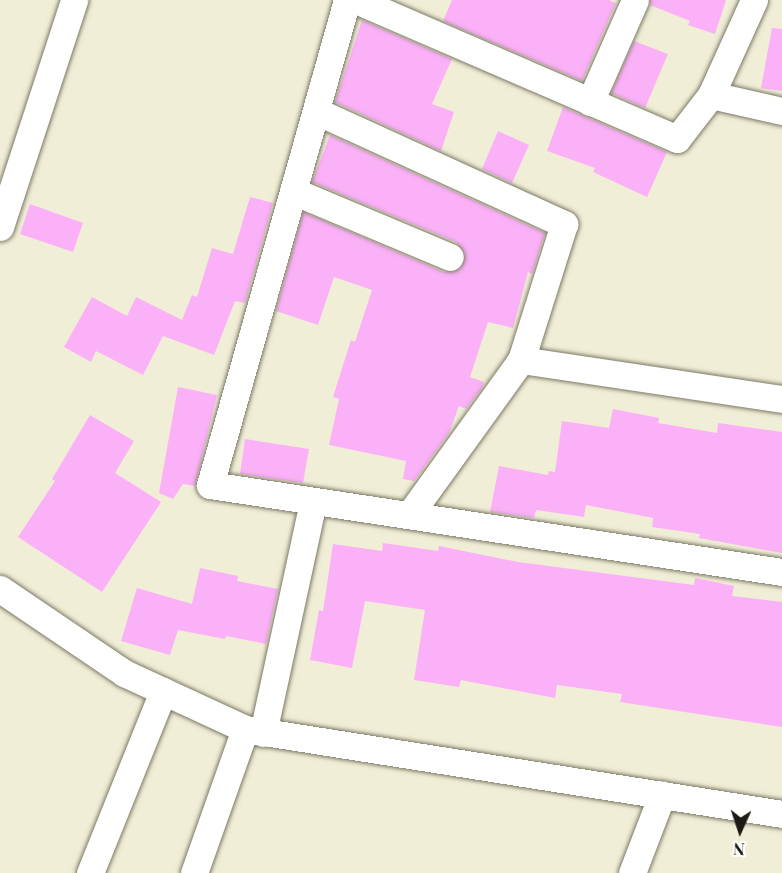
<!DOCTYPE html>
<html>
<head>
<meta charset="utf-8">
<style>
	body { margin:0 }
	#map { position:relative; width:782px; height:873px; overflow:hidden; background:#f1eed7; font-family:"Playfair Display",serif }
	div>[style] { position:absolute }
	.building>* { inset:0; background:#fbb1f7 }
	.roads { filter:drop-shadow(0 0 2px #7b7965) drop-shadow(0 0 2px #7b7965) }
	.street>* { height:27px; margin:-13.5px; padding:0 13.5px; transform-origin:13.5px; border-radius:13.5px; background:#fff }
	span { translate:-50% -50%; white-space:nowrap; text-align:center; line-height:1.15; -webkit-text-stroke:6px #fff; paint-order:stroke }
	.north { position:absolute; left:710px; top:801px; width:60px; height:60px; -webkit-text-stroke:4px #fff; paint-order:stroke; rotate:183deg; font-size:16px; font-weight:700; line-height:24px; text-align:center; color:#1c1b13 }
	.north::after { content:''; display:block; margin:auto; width:21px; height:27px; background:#1c1b13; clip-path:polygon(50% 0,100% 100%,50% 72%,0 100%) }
</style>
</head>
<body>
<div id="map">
	<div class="building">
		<i style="clip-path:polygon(452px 0,609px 0,616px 3px,582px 81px,443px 21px)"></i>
		<i style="clip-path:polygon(650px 0,726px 0,715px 34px,688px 25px,690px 21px,650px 5px)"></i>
		<i style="clip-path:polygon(362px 20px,452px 59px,432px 104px,454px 112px,441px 151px,335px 102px)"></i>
		<i style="clip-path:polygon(772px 28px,782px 29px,782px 91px,761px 88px)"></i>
		<i style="clip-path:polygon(634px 41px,668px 54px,645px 108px,611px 93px)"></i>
		<i style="clip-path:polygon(563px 107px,667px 152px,647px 197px,593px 172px,595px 168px,547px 151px)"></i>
		<i style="clip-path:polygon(498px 131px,529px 145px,512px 183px,482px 169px)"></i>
		<i style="clip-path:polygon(330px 135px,545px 233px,532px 274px,528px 272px,513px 328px,488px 322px,470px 377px,484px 382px,482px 388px,466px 409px,459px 406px,449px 433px,414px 481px,403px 479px,406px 461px,329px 445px,339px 399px,333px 397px,351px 340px,355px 342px,372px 290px,334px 277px,318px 325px,276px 311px,303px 212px,444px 272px,460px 269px,465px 254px,456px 242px,312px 182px)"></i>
		<i style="clip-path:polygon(250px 197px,273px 203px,245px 303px,235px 301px,214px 355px,163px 336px,143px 375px,96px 351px,91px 362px,64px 347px,92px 297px,127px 316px,136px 297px,182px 320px,192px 295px,197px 297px,212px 248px,233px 254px)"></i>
		<i style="clip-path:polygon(30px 204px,83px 223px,73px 252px,20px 234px)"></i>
		<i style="clip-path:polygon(178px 387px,217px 395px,195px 486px,183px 484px,173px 499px,159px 493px)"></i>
		<i style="clip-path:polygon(613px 409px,659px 418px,658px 423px,717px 433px,718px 423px,782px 432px,782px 553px,699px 538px,700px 534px,652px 527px,653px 518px,586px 505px,584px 517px,536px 510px,534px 518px,490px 512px,499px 466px,548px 475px,549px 471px,555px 472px,562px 421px,609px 428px)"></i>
		<i style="clip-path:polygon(90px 415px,134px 441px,115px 473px,161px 502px,102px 592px,18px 537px,55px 481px,52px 479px)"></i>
		<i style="clip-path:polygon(245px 439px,309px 449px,303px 483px,240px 474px)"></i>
		<i style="clip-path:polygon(383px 543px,438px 551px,439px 546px,518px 562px,694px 585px,695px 578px,734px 586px,732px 596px,782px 602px,782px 727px,620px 702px,622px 694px,557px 685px,555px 698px,461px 680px,459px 687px,414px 680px,425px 610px,365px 601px,352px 668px,310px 660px,319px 610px,323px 611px,333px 544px,382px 551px)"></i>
		<i style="clip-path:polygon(200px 568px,238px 576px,237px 581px,278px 589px,266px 644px,226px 636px,225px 639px,178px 630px,170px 655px,121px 641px,137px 588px,192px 604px)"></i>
	</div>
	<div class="roads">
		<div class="street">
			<i style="left:347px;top:0;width:504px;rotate:105.77deg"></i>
			<i style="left:210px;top:485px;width:579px;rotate:8.65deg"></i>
			<i style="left:356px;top:0;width:350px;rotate:23.4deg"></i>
			<i style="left:677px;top:139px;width:56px;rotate:-52.3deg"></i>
			<i style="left:711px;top:95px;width:73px;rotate:12.7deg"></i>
			<i style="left:711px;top:95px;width:104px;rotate:-65.6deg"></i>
			<i style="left:590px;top:102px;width:111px;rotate:-66.2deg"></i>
			<i style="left:316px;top:111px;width:273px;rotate:24.5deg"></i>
			<i style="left:564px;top:224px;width:143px;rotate:107.5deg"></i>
			<i style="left:521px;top:360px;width:190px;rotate:125.8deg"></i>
			<i style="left:293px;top:191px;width:170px;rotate:22.8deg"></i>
			<i style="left:0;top:227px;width:239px;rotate:-71.9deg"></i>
			<i style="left:521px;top:360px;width:264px;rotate:8.5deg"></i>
			<i style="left:0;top:589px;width:150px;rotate:34.1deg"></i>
			<i style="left:124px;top:673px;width:133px;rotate:24.8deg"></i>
			<i style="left:245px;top:729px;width:544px;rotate:8.99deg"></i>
			<i style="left:263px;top:733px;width:237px;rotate:-77.8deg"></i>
			<i style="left:90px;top:873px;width:196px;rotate:-68.1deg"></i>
			<i style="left:194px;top:873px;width:153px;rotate:-70.5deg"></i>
			<i style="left:632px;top:873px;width:84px;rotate:-69deg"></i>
		</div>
	</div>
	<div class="north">N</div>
</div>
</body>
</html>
